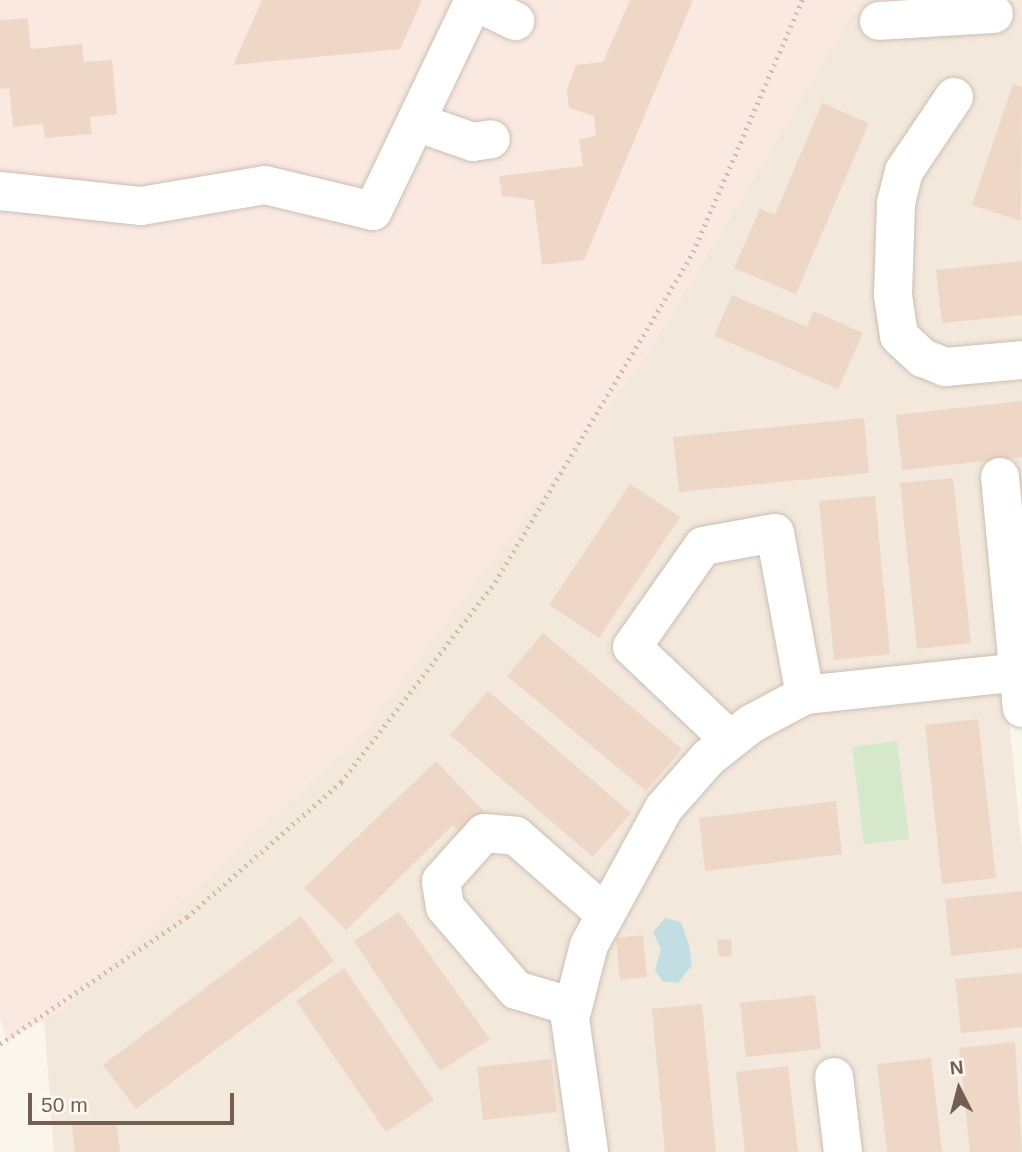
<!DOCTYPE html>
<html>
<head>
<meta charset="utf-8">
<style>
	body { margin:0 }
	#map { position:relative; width:1022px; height:1152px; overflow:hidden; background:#fbf6ec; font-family:Helvetica,sans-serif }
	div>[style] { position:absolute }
	.residential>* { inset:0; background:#f2e8db }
	.commercial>* { inset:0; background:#fae9e1 }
	.green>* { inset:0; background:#d6e8cb }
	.water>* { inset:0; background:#c2dee3 }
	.building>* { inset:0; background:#eed7c6 }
	.path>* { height:4.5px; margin-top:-2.25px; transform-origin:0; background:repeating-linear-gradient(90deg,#d3baa9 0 2px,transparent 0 7px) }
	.roads { filter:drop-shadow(0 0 2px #cdbeb2) drop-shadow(0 0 2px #cdbeb2) }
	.minor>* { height:38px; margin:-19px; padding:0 19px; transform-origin:19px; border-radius:19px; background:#fff }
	span { translate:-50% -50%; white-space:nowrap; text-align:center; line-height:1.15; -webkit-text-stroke:6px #fefaf2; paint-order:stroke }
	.north { position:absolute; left:924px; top:1054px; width:70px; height:70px; -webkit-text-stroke:5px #fefaf2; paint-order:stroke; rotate:354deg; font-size:19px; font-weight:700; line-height:28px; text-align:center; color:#745e51 }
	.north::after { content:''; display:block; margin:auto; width:24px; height:32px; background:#745e51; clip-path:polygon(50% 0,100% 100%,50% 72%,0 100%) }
	.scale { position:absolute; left:28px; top:1093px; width:206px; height:32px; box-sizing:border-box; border:4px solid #745e51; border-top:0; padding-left:9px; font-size:21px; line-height:24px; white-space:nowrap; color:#745e51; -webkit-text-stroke:5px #fefaf2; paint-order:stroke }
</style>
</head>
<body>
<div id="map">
	<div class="residential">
		<i style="clip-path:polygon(1022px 0,1022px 345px,947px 351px,912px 328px,907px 294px,917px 178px,974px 95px,952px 75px,893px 160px,885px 339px,1022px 377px,1022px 560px,1012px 460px,984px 463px,1003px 657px,744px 709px,577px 936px,574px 1152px,54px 1152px,44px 1020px,59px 1012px,649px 351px,852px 13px)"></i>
		<i style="clip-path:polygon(1006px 689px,1022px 851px,1022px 1152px,603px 1152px,584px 1021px,602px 952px,675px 817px,758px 737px,809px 711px)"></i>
	</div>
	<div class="commercial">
		<i style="clip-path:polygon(0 0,458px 0,355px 218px,379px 233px,490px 0,1006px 0,852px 13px,649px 351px,357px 740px,59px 1012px,7px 1041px,0 1018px)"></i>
	</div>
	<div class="green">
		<i style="clip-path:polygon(897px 741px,909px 839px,864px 844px,852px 747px)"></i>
	</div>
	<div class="water">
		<i style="clip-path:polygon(665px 918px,681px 922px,689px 945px,692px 965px,678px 983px,662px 981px,655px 970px,661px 950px,653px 932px)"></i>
	</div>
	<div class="building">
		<i style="clip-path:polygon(262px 0,422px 0,400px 49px,233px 65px)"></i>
		<i style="clip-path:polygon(630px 0,693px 0,584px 260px,542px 265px,534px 200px,502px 196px,499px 176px,583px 166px,579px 139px,596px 136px,594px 116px,569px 108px,567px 89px,576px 65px,603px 62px)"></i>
		<i style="clip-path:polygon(28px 18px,31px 49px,82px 44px,84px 62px,112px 60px,117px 114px,90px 117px,92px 134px,45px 138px,43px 124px,13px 127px,9px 88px,0 89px,0 20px)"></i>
		<i style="clip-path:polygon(1013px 84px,1022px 87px,1021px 221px,972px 205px)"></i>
		<i style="clip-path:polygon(822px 103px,869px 123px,796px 294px,734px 268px,760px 209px,775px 215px)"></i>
		<i style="clip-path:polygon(1022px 261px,1022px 315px,942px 323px,936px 270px)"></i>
		<i style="clip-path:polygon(732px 295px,807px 327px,813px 311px,863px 333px,838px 389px,714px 336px)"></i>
		<i style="clip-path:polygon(1022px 401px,1022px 457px,902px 470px,896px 415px)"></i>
		<i style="clip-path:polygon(864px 418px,869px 473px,679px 492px,673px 437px)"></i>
		<i style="clip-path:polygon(953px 478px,971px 643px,917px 649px,900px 483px)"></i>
		<i style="clip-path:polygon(630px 484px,680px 517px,599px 638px,549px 605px)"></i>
		<i style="clip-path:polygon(875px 496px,890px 654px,834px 660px,819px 501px)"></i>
		<i style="clip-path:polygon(543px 633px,682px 749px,646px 791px,507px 676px)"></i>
		<i style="clip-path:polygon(488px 691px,631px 813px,593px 857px,450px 735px)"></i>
		<i style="clip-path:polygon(978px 719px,996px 878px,942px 884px,925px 725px)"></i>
		<i style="clip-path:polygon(436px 761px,490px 818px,468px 840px,453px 825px,346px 930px,304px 888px)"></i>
		<i style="clip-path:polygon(836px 801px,842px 854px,705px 871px,699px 818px)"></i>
		<i style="clip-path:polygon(1022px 891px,1022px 948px,951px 956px,945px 899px)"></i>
		<i style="clip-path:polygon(399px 912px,490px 1039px,440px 1071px,354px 941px)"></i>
		<i style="clip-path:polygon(301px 916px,334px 961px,136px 1109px,103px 1065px)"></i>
		<i style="clip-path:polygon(643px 935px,647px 977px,620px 980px,616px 938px)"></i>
		<i style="clip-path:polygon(731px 939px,732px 956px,719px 957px,717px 940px)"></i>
		<i style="clip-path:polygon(344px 968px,434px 1100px,386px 1132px,296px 1001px)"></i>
		<i style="clip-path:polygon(1022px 973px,1022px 1027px,961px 1033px,955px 979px)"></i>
		<i style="clip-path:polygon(815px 995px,821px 1049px,746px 1057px,740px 1003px)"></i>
		<i style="clip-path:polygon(702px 1004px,716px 1152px,665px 1152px,652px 1009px)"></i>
		<i style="clip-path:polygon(1015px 1042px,1022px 1152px,970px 1152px,959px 1048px)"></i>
		<i style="clip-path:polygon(931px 1058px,942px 1152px,887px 1152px,877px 1064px)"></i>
		<i style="clip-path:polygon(551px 1059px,557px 1112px,483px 1120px,477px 1067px)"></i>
		<i style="clip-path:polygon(788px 1066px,798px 1152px,745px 1152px,736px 1072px)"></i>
		<i style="clip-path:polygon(116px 1121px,120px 1152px,75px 1152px,72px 1125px)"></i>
	</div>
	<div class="path">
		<i style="left:0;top:1044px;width:226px;rotate:-34.2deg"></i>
		<i style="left:187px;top:917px;width:205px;rotate:-41.2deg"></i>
		<i style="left:341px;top:782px;width:252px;rotate:-52.4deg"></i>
		<i style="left:495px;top:582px;width:385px;rotate:-59deg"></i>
		<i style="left:693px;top:252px;width:275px;rotate:-66.6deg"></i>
	</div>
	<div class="roads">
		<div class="minor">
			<i style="left:474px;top:1px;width:46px;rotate:26deg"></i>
			<i style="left:879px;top:21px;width:115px;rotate:-3.5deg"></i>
			<i style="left:954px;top:97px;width:89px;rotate:124deg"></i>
			<i style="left:904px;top:171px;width:34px;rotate:104deg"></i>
			<i style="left:896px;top:204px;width:91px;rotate:91.9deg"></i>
			<i style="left:893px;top:295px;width:41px;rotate:81.7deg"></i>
			<i style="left:899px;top:336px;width:33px;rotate:43deg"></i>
			<i style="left:923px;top:358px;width:24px;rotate:22deg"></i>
			<i style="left:945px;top:367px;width:77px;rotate:-5.2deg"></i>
			<i style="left:416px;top:122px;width:60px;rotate:19.3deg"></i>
			<i style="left:473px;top:142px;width:18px;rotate:-9deg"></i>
			<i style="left:0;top:191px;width:142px;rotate:6.1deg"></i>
			<i style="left:141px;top:206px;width:126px;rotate:-9.6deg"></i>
			<i style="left:265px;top:185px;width:111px;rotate:13.5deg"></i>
			<i style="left:373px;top:211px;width:234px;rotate:-64.4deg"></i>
			<i style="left:1000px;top:477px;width:232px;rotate:84.6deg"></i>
			<i style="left:730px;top:740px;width:135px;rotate:-136.5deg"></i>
			<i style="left:632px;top:647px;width:123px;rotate:-54.9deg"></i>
			<i style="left:703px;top:546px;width:73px;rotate:-10.2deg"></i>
			<i style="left:775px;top:533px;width:165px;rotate:79.5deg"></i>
			<i style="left:573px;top:1007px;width:59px;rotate:-163.4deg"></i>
			<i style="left:516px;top:990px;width:109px;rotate:-130.5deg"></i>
			<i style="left:445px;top:907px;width:26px;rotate:-99deg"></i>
			<i style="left:441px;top:881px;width:64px;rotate:-48.1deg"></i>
			<i style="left:484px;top:833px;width:32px;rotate:5deg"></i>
			<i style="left:516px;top:836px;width:118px;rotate:41.2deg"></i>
			<i style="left:834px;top:1077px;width:76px;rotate:83.2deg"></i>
			<i style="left:589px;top:1152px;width:134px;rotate:-98.1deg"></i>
			<i style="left:570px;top:1019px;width:76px;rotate:-75.6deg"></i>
			<i style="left:589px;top:945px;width:156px;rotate:-61.3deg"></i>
			<i style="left:664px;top:808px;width:67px;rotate:-48.7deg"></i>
			<i style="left:708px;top:758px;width:55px;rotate:-38.3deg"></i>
			<i style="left:751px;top:724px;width:61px;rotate:-28.2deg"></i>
			<i style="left:805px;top:695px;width:218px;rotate:-6.1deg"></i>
		</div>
	</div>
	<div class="north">N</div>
	<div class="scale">50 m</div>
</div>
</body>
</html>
